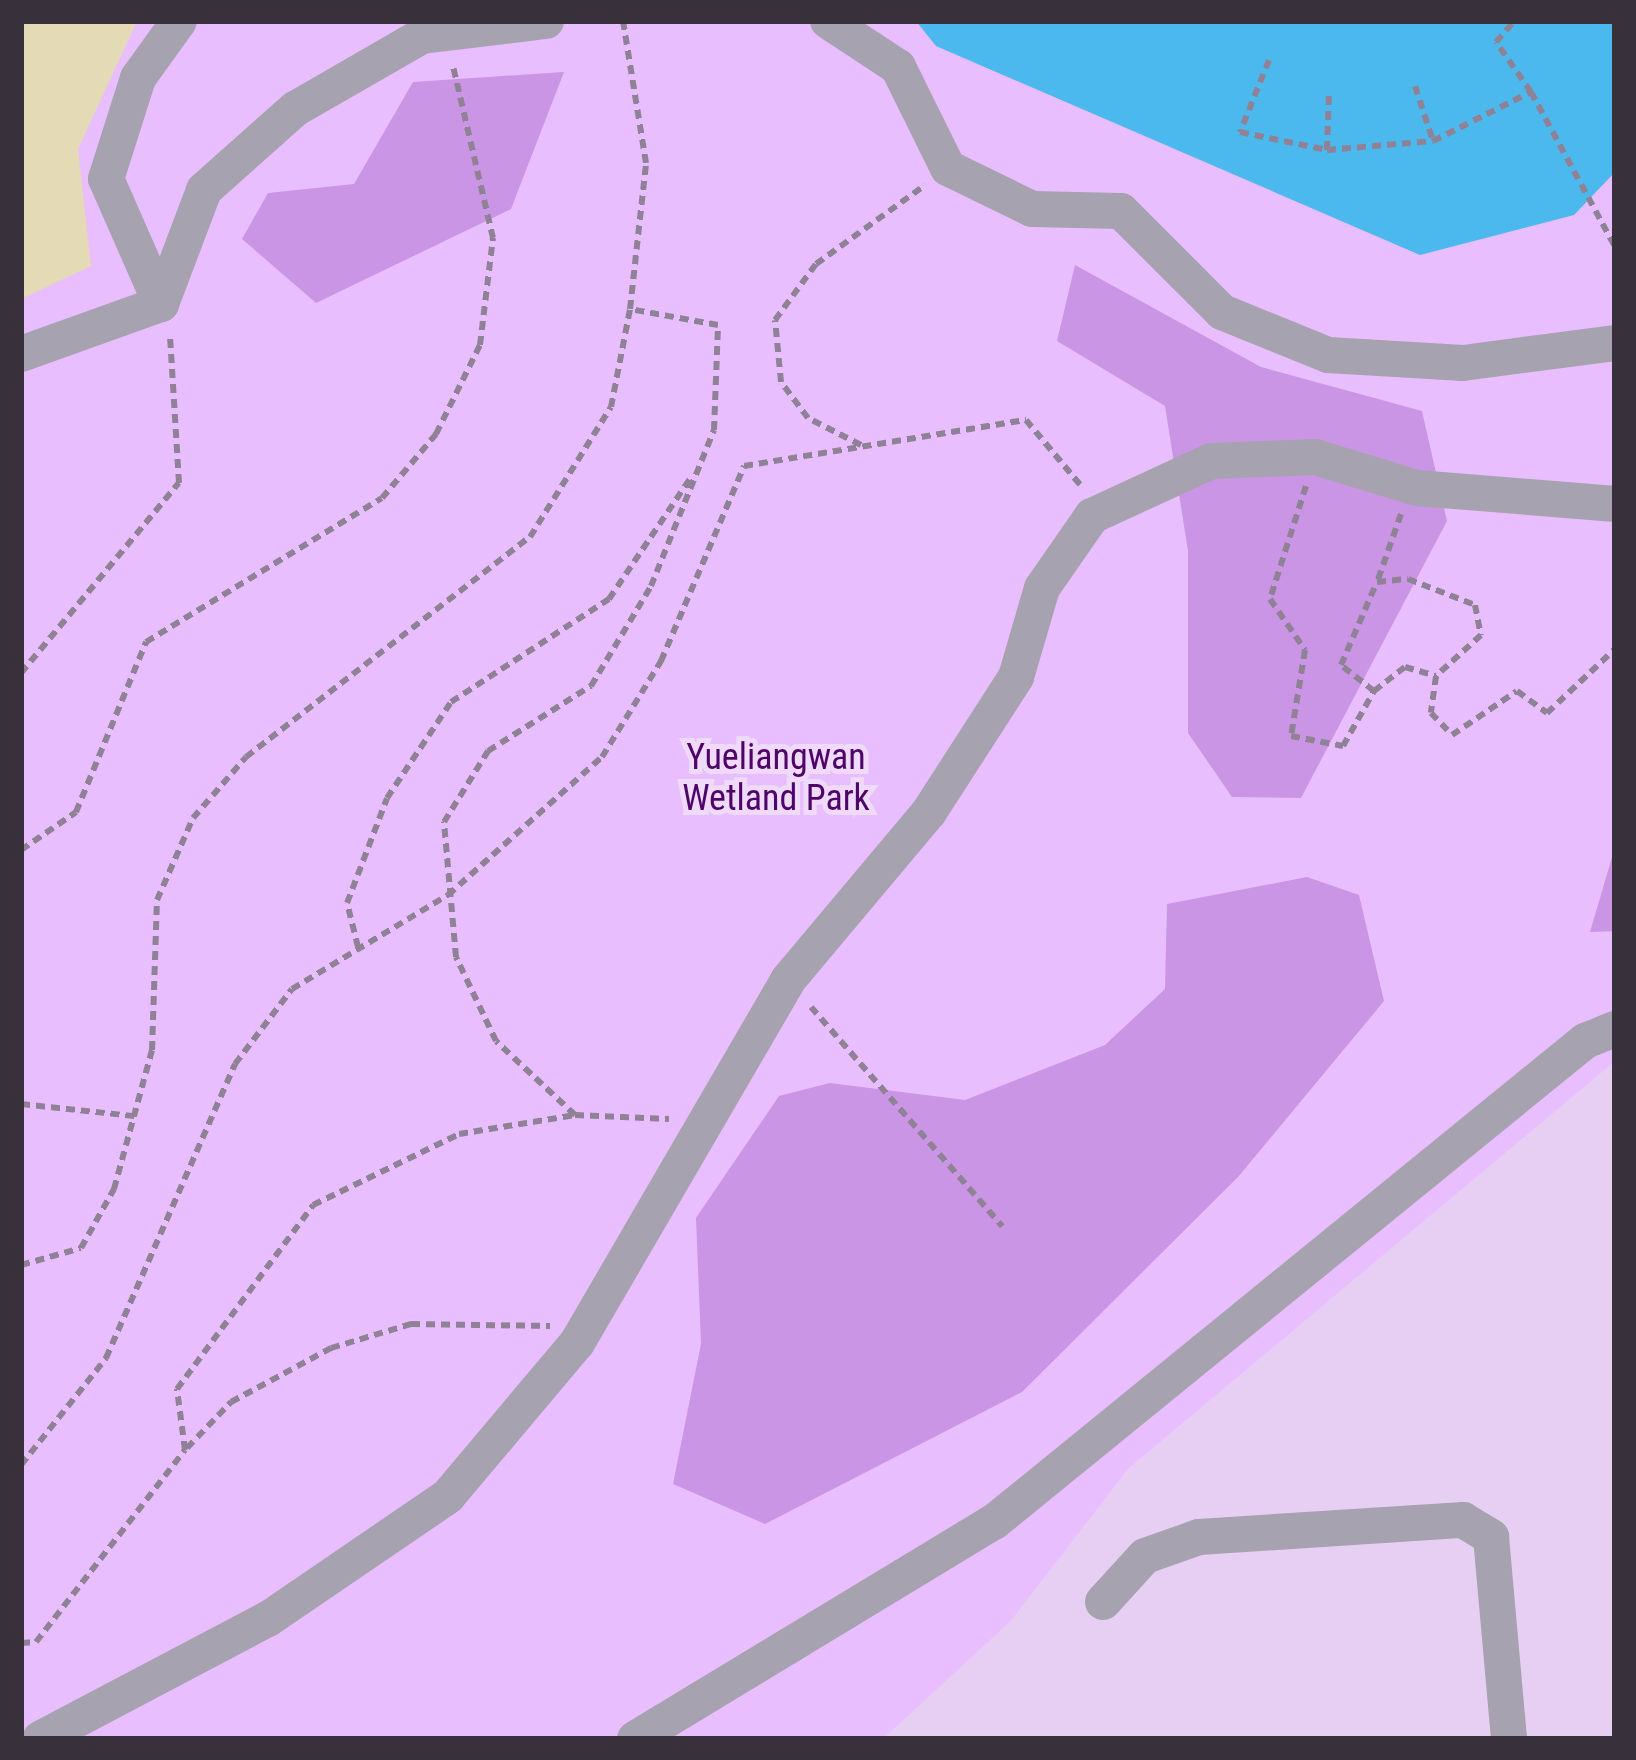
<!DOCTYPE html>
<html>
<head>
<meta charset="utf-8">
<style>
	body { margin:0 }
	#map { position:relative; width:1636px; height:1760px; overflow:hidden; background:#efdbf9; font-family:"Roboto Condensed",sans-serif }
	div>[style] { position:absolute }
	.built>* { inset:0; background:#e7cff3 }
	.green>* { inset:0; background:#e9befe }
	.forest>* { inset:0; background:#ca95e4 }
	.sand>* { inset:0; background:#e4dab5 }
	.water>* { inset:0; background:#4bb8ee }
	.path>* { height:6px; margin-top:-3px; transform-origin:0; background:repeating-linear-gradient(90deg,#908296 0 9px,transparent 0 15px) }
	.minor>* { height:36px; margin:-18px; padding:0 18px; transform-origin:18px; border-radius:18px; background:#a6a2af }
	span { translate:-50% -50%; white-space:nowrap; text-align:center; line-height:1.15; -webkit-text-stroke:10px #efdbf9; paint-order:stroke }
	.park-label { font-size:36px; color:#4f0469 }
	.frame { position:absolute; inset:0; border:24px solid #38303b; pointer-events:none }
</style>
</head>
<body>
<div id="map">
	<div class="built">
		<i style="clip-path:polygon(1615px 1029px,1615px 1739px,883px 1739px,1010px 1622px,1129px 1468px,1610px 1064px)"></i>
	</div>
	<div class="green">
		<i style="clip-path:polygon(21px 21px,1615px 21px,1615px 1061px,1129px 1468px,1010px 1622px,883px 1739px,21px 1739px)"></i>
	</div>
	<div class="forest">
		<i style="clip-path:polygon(564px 72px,511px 209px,316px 303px,242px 239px,268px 193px,354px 184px,413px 82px)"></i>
		<i style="clip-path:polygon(1075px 265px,1261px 367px,1422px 411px,1447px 521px,1301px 798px,1232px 797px,1188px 733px,1188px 551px,1165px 406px,1057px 341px)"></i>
		<i style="clip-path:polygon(1615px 847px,1615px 931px,1590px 932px)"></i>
		<i style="clip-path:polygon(1307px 877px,1359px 895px,1384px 1001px,1238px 1177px,1022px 1392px,765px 1524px,673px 1484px,701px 1344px,696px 1218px,779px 1096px,830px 1083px,965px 1100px,1105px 1045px,1165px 989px,1167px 904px)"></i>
	</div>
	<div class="sand">
		<i style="clip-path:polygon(21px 21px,137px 21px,78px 149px,91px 266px,21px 299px)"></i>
	</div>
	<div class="water">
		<i style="clip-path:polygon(916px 21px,1615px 21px,1615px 172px,1574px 215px,1420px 255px,936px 46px)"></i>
	</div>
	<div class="path">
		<i style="left:1269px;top:60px;width:78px;rotate:111.9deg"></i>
		<i style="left:1240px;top:132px;width:89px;rotate:11.7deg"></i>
		<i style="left:1327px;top:150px;width:106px;rotate:-4.9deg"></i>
		<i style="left:1433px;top:141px;width:110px;rotate:-26.6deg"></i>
		<i style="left:1531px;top:92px;width:61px;rotate:-125deg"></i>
		<i style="left:1496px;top:42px;width:28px;rotate:-49deg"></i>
		<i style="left:1415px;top:86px;width:58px;rotate:71.9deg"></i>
		<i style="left:1531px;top:92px;width:176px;rotate:61.5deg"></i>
		<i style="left:1327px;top:150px;width:57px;rotate:-88deg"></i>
		<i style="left:861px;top:445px;width:59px;rotate:-153deg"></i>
		<i style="left:808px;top:418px;width:45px;rotate:-126.9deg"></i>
		<i style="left:781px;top:382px;width:62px;rotate:-95.5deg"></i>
		<i style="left:775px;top:320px;width:69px;rotate:-53.8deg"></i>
		<i style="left:816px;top:264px;width:135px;rotate:-35.9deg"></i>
		<i style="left:1306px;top:486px;width:119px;rotate:107.7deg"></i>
		<i style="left:1270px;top:599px;width:62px;rotate:55.5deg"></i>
		<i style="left:1305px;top:650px;width:87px;rotate:99.2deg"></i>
		<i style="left:1291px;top:736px;width:53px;rotate:10.9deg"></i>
		<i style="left:1343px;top:746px;width:63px;rotate:-60.6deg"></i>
		<i style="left:1374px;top:691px;width:39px;rotate:-38deg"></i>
		<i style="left:1405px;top:667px;width:32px;rotate:16deg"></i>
		<i style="left:1436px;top:676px;width:37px;rotate:98deg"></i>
		<i style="left:1431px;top:713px;width:30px;rotate:46deg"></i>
		<i style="left:1452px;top:735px;width:78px;rotate:-34.1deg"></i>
		<i style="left:1517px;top:691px;width:37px;rotate:36deg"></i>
		<i style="left:1547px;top:713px;width:93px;rotate:-43.3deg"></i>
		<i style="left:1401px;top:514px;width:72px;rotate:109.4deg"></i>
		<i style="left:1377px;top:582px;width:31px;rotate:-6deg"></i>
		<i style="left:1408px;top:579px;width:72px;rotate:21.2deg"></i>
		<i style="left:1475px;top:605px;width:31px;rotate:79deg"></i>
		<i style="left:1481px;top:635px;width:61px;rotate:137.7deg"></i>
		<i style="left:21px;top:673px;width:247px;rotate:-50.3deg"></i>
		<i style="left:179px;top:483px;width:147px;rotate:-93.5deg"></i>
		<i style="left:1374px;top:691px;width:42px;rotate:-141.8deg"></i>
		<i style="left:1341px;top:665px;width:90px;rotate:-66.6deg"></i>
		<i style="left:21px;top:850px;width:67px;rotate:-34.6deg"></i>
		<i style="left:76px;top:812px;width:184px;rotate:-67.6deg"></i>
		<i style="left:146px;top:642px;width:276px;rotate:-31.4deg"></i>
		<i style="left:382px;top:498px;width:84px;rotate:-49.8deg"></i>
		<i style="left:436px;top:434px;width:99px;rotate:-63.7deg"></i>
		<i style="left:480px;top:345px;width:108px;rotate:-83.1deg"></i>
		<i style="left:493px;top:238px;width:177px;rotate:-103.1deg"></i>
		<i style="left:358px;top:947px;width:45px;rotate:-104deg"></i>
		<i style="left:347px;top:903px;width:112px;rotate:-69.1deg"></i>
		<i style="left:387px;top:798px;width:115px;rotate:-56.3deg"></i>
		<i style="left:451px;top:702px;width:189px;rotate:-33.1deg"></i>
		<i style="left:609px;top:599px;width:148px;rotate:-56deg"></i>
		<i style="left:811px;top:1007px;width:291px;rotate:48.9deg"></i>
		<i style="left:21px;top:1104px;width:114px;rotate:6.1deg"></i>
		<i style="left:575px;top:1115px;width:108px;rotate:-136.9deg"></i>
		<i style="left:496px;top:1041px;width:93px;rotate:-115.5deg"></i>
		<i style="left:456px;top:957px;width:136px;rotate:-95.1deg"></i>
		<i style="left:444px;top:822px;width:84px;rotate:-58.2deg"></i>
		<i style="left:488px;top:751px;width:122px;rotate:-32.3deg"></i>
		<i style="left:591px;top:686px;width:117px;rotate:-59deg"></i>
		<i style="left:651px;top:586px;width:168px;rotate:-68deg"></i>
		<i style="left:714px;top:430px;width:105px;rotate:-87.8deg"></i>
		<i style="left:718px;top:325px;width:89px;rotate:-169.7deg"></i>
		<i style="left:630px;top:309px;width:147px;rotate:-83.7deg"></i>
		<i style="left:646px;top:163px;width:144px;rotate:-99.2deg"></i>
		<i style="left:21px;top:1265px;width:62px;rotate:-15.8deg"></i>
		<i style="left:81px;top:1248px;width:68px;rotate:-60.8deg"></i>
		<i style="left:114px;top:1189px;width:144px;rotate:-74.7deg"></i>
		<i style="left:152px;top:1050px;width:150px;rotate:-88.1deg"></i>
		<i style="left:157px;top:900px;width:90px;rotate:-66.3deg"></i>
		<i style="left:193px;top:818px;width:81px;rotate:-49deg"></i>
		<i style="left:246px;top:757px;width:359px;rotate:-37.8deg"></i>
		<i style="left:530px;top:537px;width:153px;rotate:-58.1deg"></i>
		<i style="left:611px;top:407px;width:100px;rotate:-79deg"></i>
		<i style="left:187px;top:1448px;width:64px;rotate:-46.3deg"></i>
		<i style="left:231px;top:1402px;width:114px;rotate:-28.4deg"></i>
		<i style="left:331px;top:1348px;width:84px;rotate:-16.7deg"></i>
		<i style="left:411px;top:1324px;width:139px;rotate:0.8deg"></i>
		<i style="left:21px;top:1465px;width:137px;rotate:-51.5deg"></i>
		<i style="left:106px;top:1358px;width:321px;rotate:-66.3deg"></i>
		<i style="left:235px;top:1064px;width:94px;rotate:-52.8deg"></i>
		<i style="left:292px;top:989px;width:182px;rotate:-31.1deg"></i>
		<i style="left:448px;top:895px;width:207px;rotate:-41.9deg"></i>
		<i style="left:602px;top:757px;width:113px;rotate:-58.4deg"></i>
		<i style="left:661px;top:661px;width:212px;rotate:-66.9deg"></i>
		<i style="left:744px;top:466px;width:286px;rotate:-9.3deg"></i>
		<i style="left:1026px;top:420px;width:87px;rotate:50.1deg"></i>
		<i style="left:21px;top:1643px;width:15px;rotate:-4deg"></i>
		<i style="left:36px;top:1642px;width:243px;rotate:-52.2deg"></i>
		<i style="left:185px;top:1450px;width:62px;rotate:-97.5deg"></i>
		<i style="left:177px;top:1389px;width:229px;rotate:-53.5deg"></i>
		<i style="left:313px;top:1205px;width:162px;rotate:-25.9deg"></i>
		<i style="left:459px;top:1134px;width:118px;rotate:-9.3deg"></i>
		<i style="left:575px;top:1115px;width:94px;rotate:2.4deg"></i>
	</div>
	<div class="minor">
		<i style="left:828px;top:21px;width:84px;rotate:33.3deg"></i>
		<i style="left:898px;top:67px;width:113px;rotate:63.7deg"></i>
		<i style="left:948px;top:168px;width:93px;rotate:26deg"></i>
		<i style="left:1032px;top:209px;width:89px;rotate:1.3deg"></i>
		<i style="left:1121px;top:211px;width:143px;rotate:45deg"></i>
		<i style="left:1222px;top:312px;width:114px;rotate:22.1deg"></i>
		<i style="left:1328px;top:355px;width:135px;rotate:3.4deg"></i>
		<i style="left:1463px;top:363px;width:153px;rotate:-7.5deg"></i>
		<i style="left:161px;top:304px;width:137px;rotate:-113.7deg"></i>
		<i style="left:106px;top:179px;width:106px;rotate:-72.4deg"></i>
		<i style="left:138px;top:78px;width:70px;rotate:-54.3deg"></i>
		<i style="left:21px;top:354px;width:149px;rotate:-19.7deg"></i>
		<i style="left:161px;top:304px;width:122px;rotate:-69.3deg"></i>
		<i style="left:204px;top:190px;width:122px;rotate:-41.7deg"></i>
		<i style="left:295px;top:109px;width:146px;rotate:-29.9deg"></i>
		<i style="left:422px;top:36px;width:125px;rotate:-6.9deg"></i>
		<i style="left:1103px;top:1602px;width:62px;rotate:-47.6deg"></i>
		<i style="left:1145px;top:1556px;width:57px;rotate:-19.4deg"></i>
		<i style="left:1199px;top:1537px;width:265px;rotate:-3.7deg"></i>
		<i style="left:1463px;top:1520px;width:33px;rotate:31deg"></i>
		<i style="left:1491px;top:1537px;width:203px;rotate:84.9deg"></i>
		<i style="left:40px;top:1739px;width:258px;rotate:-27.8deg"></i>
		<i style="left:268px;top:1619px;width:218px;rotate:-34.3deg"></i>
		<i style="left:448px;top:1496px;width:200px;rotate:-49.9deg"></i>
		<i style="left:577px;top:1343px;width:420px;rotate:-59.8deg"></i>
		<i style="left:788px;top:980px;width:219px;rotate:-50deg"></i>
		<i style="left:929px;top:812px;width:161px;rotate:-57.2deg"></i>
		<i style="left:1016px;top:677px;width:93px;rotate:-73.7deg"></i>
		<i style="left:1042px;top:588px;width:88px;rotate:-55.2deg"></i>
		<i style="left:1092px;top:516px;width:131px;rotate:-24.8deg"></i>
		<i style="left:1211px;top:461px;width:104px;rotate:-2.2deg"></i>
		<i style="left:1315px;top:457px;width:107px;rotate:16.9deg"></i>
		<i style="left:1417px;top:488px;width:199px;rotate:4.6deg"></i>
		<i style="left:635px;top:1739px;width:419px;rotate:-31.2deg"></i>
		<i style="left:994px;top:1522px;width:762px;rotate:-39.14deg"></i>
		<i style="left:1585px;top:1041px;width:32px;rotate:-22deg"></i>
	</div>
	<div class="park-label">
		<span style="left:776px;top:778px">Yueliangwan<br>Wetland Park</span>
	</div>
	<div class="frame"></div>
</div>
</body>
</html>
